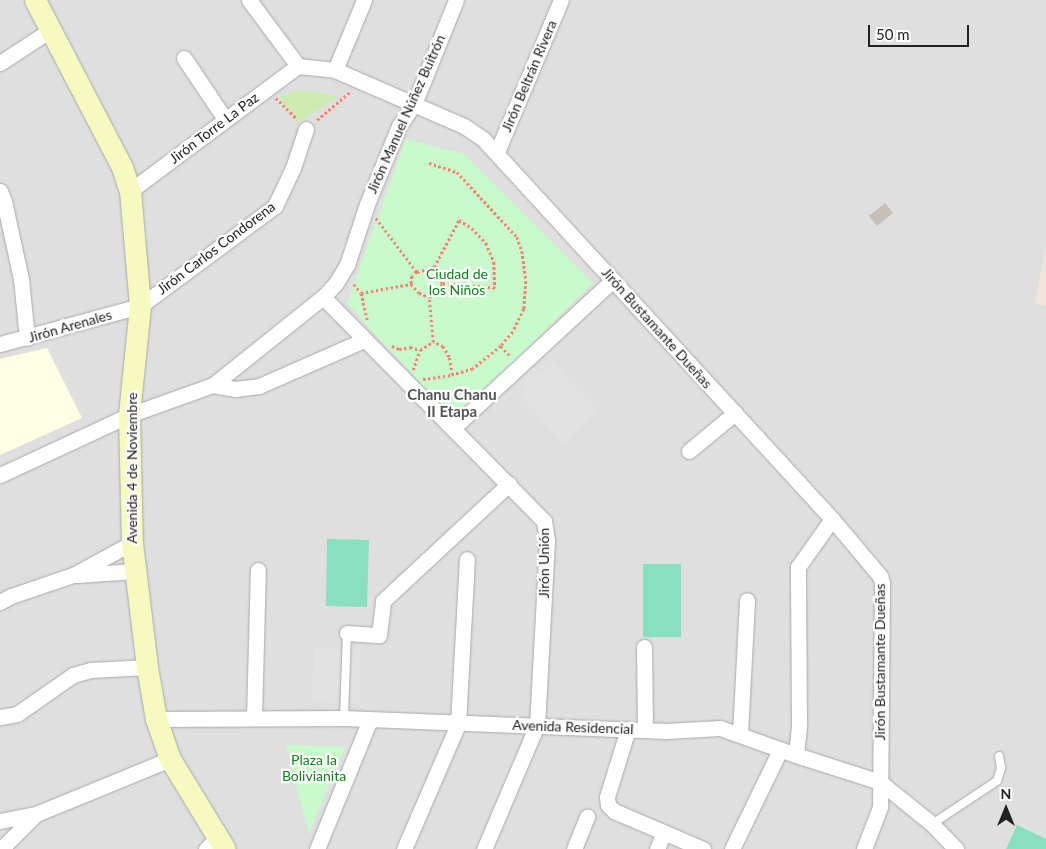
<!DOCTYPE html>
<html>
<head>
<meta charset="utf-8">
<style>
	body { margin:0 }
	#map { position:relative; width:1046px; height:849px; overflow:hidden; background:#f2efe9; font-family:Lato,sans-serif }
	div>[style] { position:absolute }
	.residential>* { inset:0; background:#e0dfdf }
	.education>* { inset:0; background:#ffffe5 }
	.military>* { inset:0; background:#f3e3dd }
	.grass>* { inset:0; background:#cdebb0 }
	.park>* { inset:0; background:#c8facc }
	.pitch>* { inset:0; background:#88e0be }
	.parking>* { inset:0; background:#e2e2e2 }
	.building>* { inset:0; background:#c7bfb8 }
	.path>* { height:2.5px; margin-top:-1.25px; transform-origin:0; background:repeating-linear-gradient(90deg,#fa8072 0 2.5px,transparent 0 5px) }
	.roads { filter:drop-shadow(0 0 1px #a9a9a9) drop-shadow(0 0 1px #a9a9a9) }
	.lane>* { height:8px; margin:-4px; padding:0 4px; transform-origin:4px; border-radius:4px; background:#fff }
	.street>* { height:15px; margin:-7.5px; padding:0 7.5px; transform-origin:7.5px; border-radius:7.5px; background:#fff }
	.secondary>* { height:21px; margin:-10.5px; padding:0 10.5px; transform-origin:10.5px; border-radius:10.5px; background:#f7fabf }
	span { translate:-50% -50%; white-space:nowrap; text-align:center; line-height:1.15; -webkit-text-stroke:4.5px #fff; paint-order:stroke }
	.street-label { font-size:14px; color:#222 }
	.park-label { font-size:14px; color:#0c8416 }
	.neighbourhood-label { font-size:15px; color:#555; font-weight:700 }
	.north { position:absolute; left:981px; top:784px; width:50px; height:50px; -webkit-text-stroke:4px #fff; paint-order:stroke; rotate:0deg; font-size:14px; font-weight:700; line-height:20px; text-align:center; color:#222 }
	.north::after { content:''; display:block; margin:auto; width:18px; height:22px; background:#222; clip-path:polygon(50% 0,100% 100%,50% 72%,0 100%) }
	.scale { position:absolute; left:868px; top:25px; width:101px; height:22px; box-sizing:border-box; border:2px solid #222; border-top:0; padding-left:6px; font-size:15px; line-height:18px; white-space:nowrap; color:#222; -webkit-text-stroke:4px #fff; paint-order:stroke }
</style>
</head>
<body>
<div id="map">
	<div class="residential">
		<i style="clip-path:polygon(0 0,1046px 0,1046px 849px,0 849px)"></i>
	</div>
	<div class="education">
		<i style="clip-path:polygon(47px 348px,82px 418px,0 455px,0 359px)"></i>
	</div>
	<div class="military">
		<i style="clip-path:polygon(1046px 245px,1046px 306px,1035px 303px)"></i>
	</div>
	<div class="grass">
		<i style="clip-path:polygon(296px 91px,318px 92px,337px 97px,298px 123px,279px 97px)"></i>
	</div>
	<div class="park">
		<i style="clip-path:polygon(406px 139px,464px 154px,593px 283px,454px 420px,347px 303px)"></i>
		<i style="clip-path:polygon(286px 745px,345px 747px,309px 833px)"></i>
	</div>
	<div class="pitch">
		<i style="clip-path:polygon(327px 539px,369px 540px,367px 607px,326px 606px)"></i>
		<i style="clip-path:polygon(643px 564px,681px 564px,681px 637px,643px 637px)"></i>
		<i style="clip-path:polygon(1017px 825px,1046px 839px,1046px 849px,1006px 849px)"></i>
	</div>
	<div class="parking">
		<i style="clip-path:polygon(529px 363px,541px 375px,553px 363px,598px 411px,563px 444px,520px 395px,528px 387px,516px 374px)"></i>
		<i style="clip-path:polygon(314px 648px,361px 649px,359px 704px,312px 702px)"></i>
	</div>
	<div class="building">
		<i style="clip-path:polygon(885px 203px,893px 213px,877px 226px,869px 216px)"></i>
	</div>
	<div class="path">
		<i style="left:276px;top:98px;width:30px;rotate:45deg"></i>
		<i style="left:317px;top:120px;width:45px;rotate:-40.5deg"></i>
		<i style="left:429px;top:163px;width:29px;rotate:18deg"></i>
		<i style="left:457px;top:172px;width:88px;rotate:47.3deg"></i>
		<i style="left:517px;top:237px;width:15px;rotate:70deg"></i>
		<i style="left:522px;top:251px;width:30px;rotate:82deg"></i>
		<i style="left:526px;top:281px;width:28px;rotate:94deg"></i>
		<i style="left:524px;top:309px;width:25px;rotate:116deg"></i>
		<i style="left:513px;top:332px;width:18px;rotate:131deg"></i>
		<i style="left:501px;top:346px;width:36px;rotate:141deg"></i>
		<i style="left:473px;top:369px;width:22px;rotate:164deg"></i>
		<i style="left:452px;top:375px;width:18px;rotate:-99deg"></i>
		<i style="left:449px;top:357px;width:12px;rotate:-121deg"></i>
		<i style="left:443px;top:347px;width:11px;rotate:-153deg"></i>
		<i style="left:433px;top:342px;width:45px;rotate:-95.1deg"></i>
		<i style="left:376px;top:218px;width:68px;rotate:52.8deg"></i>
		<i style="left:417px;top:272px;width:18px;rotate:-16deg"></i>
		<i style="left:434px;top:267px;width:53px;rotate:-62deg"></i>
		<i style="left:459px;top:220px;width:15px;rotate:32deg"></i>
		<i style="left:472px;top:228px;width:21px;rotate:47deg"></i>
		<i style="left:486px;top:243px;width:21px;rotate:67deg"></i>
		<i style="left:494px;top:262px;width:26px;rotate:88deg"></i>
		<i style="left:495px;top:288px;width:53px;rotate:-175.7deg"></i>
		<i style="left:417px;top:272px;width:6px;rotate:141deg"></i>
		<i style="left:412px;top:276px;width:8px;rotate:97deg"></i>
		<i style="left:411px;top:284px;width:12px;rotate:48deg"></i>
		<i style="left:419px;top:293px;width:11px;rotate:22deg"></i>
		<i style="left:429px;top:297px;width:12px;rotate:-31deg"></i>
		<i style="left:439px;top:291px;width:8px;rotate:-67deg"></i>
		<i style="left:442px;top:284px;width:11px;rotate:-105deg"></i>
		<i style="left:439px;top:273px;width:8px;rotate:-130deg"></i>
		<i style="left:354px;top:284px;width:11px;rotate:52deg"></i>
		<i style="left:367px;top:320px;width:28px;rotate:-103deg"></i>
		<i style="left:361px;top:293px;width:51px;rotate:-10.2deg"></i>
		<i style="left:392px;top:346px;width:8px;rotate:23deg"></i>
		<i style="left:399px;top:349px;width:11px;rotate:-10deg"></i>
		<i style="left:410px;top:347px;width:10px;rotate:17deg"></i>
		<i style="left:420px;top:350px;width:15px;rotate:-32deg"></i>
		<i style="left:501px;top:346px;width:13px;rotate:48deg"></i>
		<i style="left:413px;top:370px;width:21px;rotate:-71deg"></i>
		<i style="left:423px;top:379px;width:29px;rotate:-8deg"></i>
	</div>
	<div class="roads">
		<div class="lane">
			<i style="left:344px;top:718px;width:85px;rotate:-88deg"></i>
			<i style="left:932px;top:824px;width:78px;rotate:-33.5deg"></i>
			<i style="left:997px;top:781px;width:14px;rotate:-73deg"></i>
			<i style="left:1001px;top:768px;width:12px;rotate:-99deg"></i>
		</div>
		<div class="street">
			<i style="left:249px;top:0;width:82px;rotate:53.4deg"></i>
			<i style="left:298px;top:66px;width:37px;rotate:6deg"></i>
			<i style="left:335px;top:70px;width:141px;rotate:23.5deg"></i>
			<i style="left:464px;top:126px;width:23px;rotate:34deg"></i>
			<i style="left:483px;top:139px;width:516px;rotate:47.43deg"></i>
			<i style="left:832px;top:519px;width:75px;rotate:49.9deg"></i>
			<i style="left:880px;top:576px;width:7px;rotate:74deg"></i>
			<i style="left:882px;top:583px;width:224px;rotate:90.5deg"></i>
			<i style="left:880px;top:807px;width:45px;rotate:110.9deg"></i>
			<i style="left:184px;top:58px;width:73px;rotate:56.1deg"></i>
			<i style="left:0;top:63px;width:62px;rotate:-33.2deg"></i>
			<i style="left:335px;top:70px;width:76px;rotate:-67.5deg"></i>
			<i style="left:497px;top:152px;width:165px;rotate:-67.2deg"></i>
			<i style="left:0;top:191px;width:11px;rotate:68deg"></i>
			<i style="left:4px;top:201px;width:80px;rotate:77.7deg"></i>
			<i style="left:21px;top:279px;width:59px;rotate:84.2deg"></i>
			<i style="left:130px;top:191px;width:209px;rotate:-36.7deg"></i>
			<i style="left:323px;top:297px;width:315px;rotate:45.4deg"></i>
			<i style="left:544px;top:521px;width:20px;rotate:81deg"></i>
			<i style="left:547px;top:541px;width:184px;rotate:93.1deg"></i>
			<i style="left:537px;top:725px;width:135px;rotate:113.1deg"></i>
			<i style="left:0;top:344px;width:145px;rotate:-15.2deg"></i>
			<i style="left:140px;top:306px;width:168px;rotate:-36.5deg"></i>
			<i style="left:275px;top:206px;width:42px;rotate:-64.7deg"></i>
			<i style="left:293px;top:168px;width:41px;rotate:-71.6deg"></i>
			<i style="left:213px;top:385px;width:22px;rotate:10deg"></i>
			<i style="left:235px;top:389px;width:24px;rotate:-7deg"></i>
			<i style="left:259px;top:386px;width:115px;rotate:-23.7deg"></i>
			<i style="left:453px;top:428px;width:218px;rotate:-42.8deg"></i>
			<i style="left:689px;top:451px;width:60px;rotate:-39.6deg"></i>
			<i style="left:0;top:475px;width:142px;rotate:-24.9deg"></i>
			<i style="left:129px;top:415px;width:89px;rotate:-19.7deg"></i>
			<i style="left:213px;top:385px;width:141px;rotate:-38.7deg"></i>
			<i style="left:323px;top:297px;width:19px;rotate:-47deg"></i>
			<i style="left:336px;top:283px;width:21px;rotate:-59deg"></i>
			<i style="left:347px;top:265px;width:64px;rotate:-71.8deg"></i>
			<i style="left:367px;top:204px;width:84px;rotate:-67.7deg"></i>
			<i style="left:399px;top:126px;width:27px;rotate:-56deg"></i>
			<i style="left:414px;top:104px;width:112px;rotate:-68deg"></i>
			<i style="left:77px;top:575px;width:57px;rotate:-4deg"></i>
			<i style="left:0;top:602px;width:13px;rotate:-29deg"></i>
			<i style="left:11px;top:596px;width:65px;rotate:-18.7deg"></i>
			<i style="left:73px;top:575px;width:67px;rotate:-28.5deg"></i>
			<i style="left:347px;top:633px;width:32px;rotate:4deg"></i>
			<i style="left:379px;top:635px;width:34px;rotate:-83deg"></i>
			<i style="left:383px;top:601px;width:172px;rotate:-42.9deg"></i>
			<i style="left:644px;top:647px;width:82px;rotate:89.3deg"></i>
			<i style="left:0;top:717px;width:17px;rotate:-10deg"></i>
			<i style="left:17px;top:714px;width:68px;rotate:-34.9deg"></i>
			<i style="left:73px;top:675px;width:19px;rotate:-16deg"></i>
			<i style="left:91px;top:670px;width:56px;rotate:-3.1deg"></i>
			<i style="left:254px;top:718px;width:148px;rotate:-88.5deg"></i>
			<i style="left:156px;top:719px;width:188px;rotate:-0.3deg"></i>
			<i style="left:344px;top:718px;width:322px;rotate:2.3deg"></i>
			<i style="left:666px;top:731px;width:54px;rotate:-3.2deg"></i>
			<i style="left:720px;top:728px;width:81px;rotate:19.6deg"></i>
			<i style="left:796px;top:755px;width:88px;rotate:17.8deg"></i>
			<i style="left:880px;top:782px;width:67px;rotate:38.9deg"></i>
			<i style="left:932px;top:824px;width:35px;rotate:46deg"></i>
			<i style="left:628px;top:729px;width:71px;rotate:107.2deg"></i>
			<i style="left:607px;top:797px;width:8px;rotate:83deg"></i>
			<i style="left:608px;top:805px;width:8px;rotate:45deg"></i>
			<i style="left:614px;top:811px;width:97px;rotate:23.1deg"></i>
			<i style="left:740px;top:734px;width:134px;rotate:-87deg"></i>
			<i style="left:796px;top:755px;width:31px;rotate:-84deg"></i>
			<i style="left:799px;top:724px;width:157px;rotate:-90.4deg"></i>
			<i style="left:798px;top:567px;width:59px;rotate:-54.7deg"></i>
			<i style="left:0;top:821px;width:37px;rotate:-11deg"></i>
			<i style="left:36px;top:814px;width:145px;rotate:-22.3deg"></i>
			<i style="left:1px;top:849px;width:49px;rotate:-45deg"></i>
			<i style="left:206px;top:849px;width:17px;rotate:-45deg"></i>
			<i style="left:317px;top:849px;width:139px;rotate:-67.7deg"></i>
			<i style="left:404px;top:849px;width:136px;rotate:-66.6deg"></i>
			<i style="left:458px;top:724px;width:165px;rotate:-86.9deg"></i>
			<i style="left:574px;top:849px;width:35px;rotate:-68deg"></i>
			<i style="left:657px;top:849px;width:18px;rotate:-68deg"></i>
			<i style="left:732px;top:849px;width:110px;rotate:-64.1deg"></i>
		</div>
		<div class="secondary">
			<i style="left:35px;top:0;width:188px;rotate:62.5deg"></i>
			<i style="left:122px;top:167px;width:25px;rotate:72deg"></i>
			<i style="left:130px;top:191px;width:115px;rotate:85deg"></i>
			<i style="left:140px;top:306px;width:110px;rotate:95.8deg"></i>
			<i style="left:129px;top:415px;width:128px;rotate:88.7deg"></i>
			<i style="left:132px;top:543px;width:125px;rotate:83.1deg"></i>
			<i style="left:147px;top:667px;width:53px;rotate:80.2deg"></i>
			<i style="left:156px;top:719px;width:42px;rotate:70.7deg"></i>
			<i style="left:170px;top:759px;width:105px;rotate:58.6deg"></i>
		</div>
	</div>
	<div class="street-label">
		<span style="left:529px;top:76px;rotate:-67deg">Jirón Beltrán Rivera</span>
		<span style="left:406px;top:114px;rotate:-66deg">Jirón Manuel Núñez Buitrón</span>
		<span style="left:214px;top:128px;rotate:-37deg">Jirón Torre La Paz</span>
		<span style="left:216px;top:248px;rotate:-37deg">Jirón Carlos Condorena</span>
		<span style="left:70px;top:326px;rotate:-16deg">Jirón Arenales</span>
		<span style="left:657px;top:328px;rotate:48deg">Jirón Bustamante Dueñas</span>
		<span style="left:132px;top:468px;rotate:-90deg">Avenida 4 de Noviembre</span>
		<span style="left:544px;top:563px;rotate:-90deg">Jirón Unión</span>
		<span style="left:880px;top:662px;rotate:-90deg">Jirón Bustamante Dueñas</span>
		<span style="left:573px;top:727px;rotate:2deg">Avenida Residencial</span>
	</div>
	<div class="park-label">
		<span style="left:457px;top:282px">Ciudad de<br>los Niños</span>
		<span style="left:314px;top:768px">Plaza la<br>Bolivianita</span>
	</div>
	<div class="neighbourhood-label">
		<span style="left:452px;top:403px">Chanu Chanu<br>II Etapa</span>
	</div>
	<div class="north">N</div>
	<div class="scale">50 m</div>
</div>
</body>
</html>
